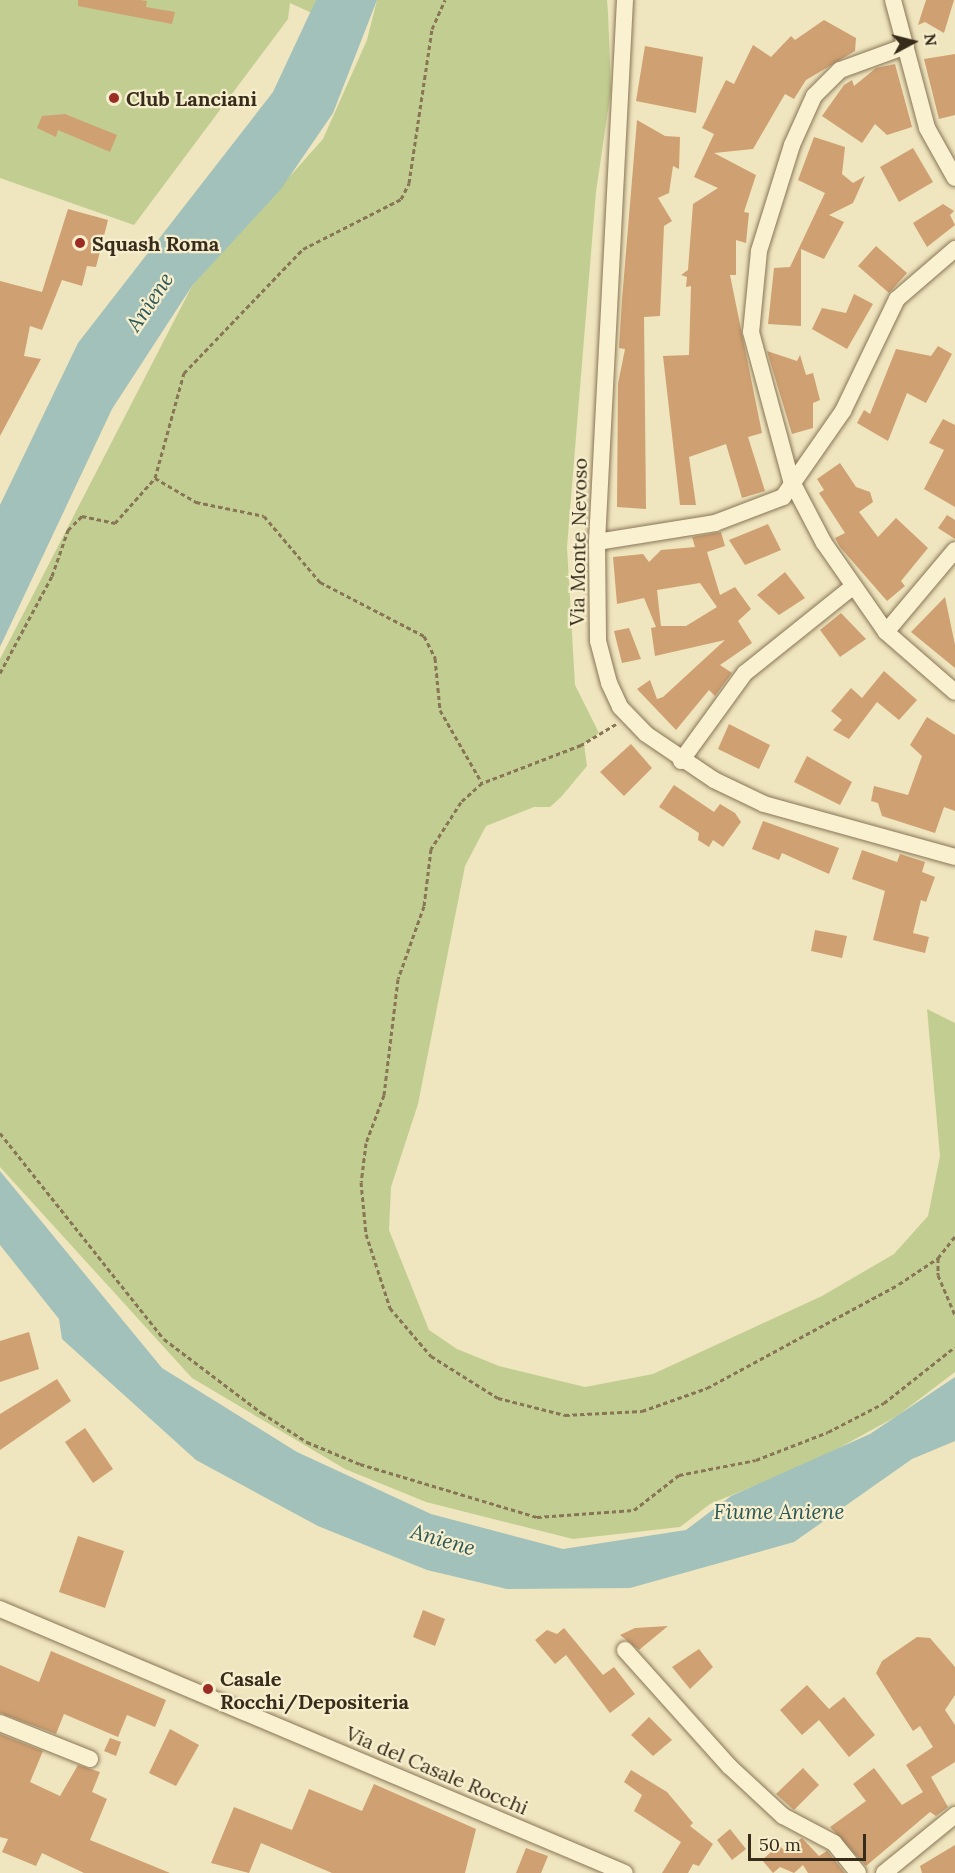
<!DOCTYPE html>
<html>
<head>
<meta charset="utf-8">
<style>
	body { margin:0 }
	#map { position:relative; width:955px; height:1873px; overflow:hidden; background:#efe5be; font-family:Lora,serif }
	div>[style] { position:absolute }
	.green>* { inset:0; background:#c2ce91 }
	.water>* { inset:0; background:#a1c1ba }
	.building>* { inset:0; background:#cfa072 }
	.path>* { height:3px; margin-top:-1.5px; transform-origin:0; background:repeating-linear-gradient(90deg,#887556 0 4.5px,transparent 0 7.5px) }
	.roads { filter:drop-shadow(0 0 2px #887556) drop-shadow(0 0 2px #887556) }
	.minor>* { height:16px; margin:-8px; padding:0 8px; transform-origin:8px; border-radius:8px; background:#faf1d1 }
	.dots>* { width:16px; height:16px; translate:-50% -50%; box-sizing:border-box; border:3px solid #f7eecd; border-radius:50% }
	span { translate:-50% -50%; white-space:nowrap; text-align:center; line-height:1.15; -webkit-text-stroke:4.5px #f7eecd; paint-order:stroke }
	.poi-label { font-size:20px; color:#372b1b; font-weight:700 }
	.left { translate:0 -50%; text-align:left }
	.street-label { font-size:20px; color:#372b1b }
	.water-label { font-size:21px; color:#2a5757; font-style:italic }
	.north { position:absolute; left:883px; top:12px; width:60px; height:60px; -webkit-text-stroke:4px #f7eecd; paint-order:stroke; rotate:83deg; font-size:16px; font-weight:700; line-height:24px; text-align:center; color:#372b1b }
	.north::after { content:''; display:block; margin:auto; width:21px; height:27px; background:#372b1b; clip-path:polygon(50% 0,100% 100%,50% 72%,0 100%) }
	.scale { position:absolute; left:748px; top:1834px; width:118px; height:27px; box-sizing:border-box; border:3px solid #372b1b; border-top:0; padding-left:8px; font-size:18px; line-height:21px; white-space:nowrap; color:#372b1b; -webkit-text-stroke:4px #f7eecd; paint-order:stroke }
</style>
</head>
<body>
<div id="map">
	<div class="green">
		<i style="clip-path:polygon(0 0,316px 0,312px 13px,290px 3px,288px 19px,134px 225px,0 178px)"></i>
		<i style="clip-path:polygon(377px 0,607px 0,608px 12px,611px 90px,596px 192px,567px 547px,575px 685px,599px 733px,584px 744px,587px 766px,561px 797px,550px 807px,534px 807px,486px 826px,465px 866px,418px 1104px,391px 1187px,389px 1230px,429px 1330px,457px 1349px,499px 1366px,585px 1387px,653px 1374px,822px 1296px,894px 1254px,928px 1216px,940px 1156px,927px 1009px,955px 1023px,955px 1372px,897px 1416px,819px 1459px,710px 1504px,680px 1527px,573px 1539px,426px 1502px,345px 1469px,192px 1378px,0 1167px,0 659px,192px 286px,323px 139px,367px 40px)"></i>
	</div>
	<div class="water">
		<i style="clip-path:polygon(316px 0,377px 0,333px 113px,281px 189px,192px 286px,112px 409px,0 647px,0 505px,78px 343px,273px 92px)"></i>
		<i style="clip-path:polygon(0 1171px,162px 1368px,297px 1452px,431px 1514px,563px 1549px,686px 1530px,731px 1496px,870px 1434px,955px 1377px,955px 1441px,912px 1459px,794px 1542px,630px 1588px,507px 1589px,427px 1570px,318px 1526px,196px 1460px,62px 1339px,59px 1319px,0 1245px)"></i>
	</div>
	<div class="building">
		<i style="clip-path:polygon(78px 0,140px 0,147px 1px,146px 7px,175px 12px,172px 24px,78px 6px)"></i>
		<i style="clip-path:polygon(926px 0,954px 0,944px 33px,925px 22px,918px 25px)"></i>
		<i style="clip-path:polygon(824px 20px,856px 38px,855px 51px,806px 80px,794px 99px,785px 94px,753px 149px,714px 153px,756px 175px,744px 212px,749px 213px,746px 243px,736px 240px,736px 275px,730px 275px,762px 433px,748px 437px,765px 491px,742px 498px,726px 444px,689px 457px,696px 505px,680px 505px,663px 356px,689px 355px,691px 286px,686px 287px,687px 277px,681px 275px,688px 270px,693px 204px,718px 188px,694px 177px,714px 134px,702px 128px,726px 80px,734px 84px,753px 45px,771px 57px,791px 36px,795px 40px)"></i>
		<i style="clip-path:polygon(645px 46px,703px 57px,696px 113px,636px 101px)"></i>
		<i style="clip-path:polygon(955px 54px,955px 115px,939px 119px,924px 59px)"></i>
		<i style="clip-path:polygon(895px 64px,912px 127px,887px 135px,875px 124px,862px 143px,822px 116px,844px 85px,852px 80px,854px 86px,876px 68px)"></i>
		<i style="clip-path:polygon(65px 114px,117px 135px,110px 152px,58px 130px,56px 137px,37px 128px,42px 116px)"></i>
		<i style="clip-path:polygon(637px 120px,665px 136px,680px 137px,679px 169px,673px 166px,669px 193px,658px 198px,672px 221px,664px 226px,660px 316px,644px 317px,646px 509px,617px 507px,618px 384px,625px 349px,619px 348px,622px 300px)"></i>
		<i style="clip-path:polygon(814px 137px,845px 147px,842px 174px,853px 183px,865px 176px,853px 203px,829px 215px,844px 222px,824px 259px,801px 249px,801px 326px,768px 324px,774px 268px,790px 267px,825px 193px,798px 180px)"></i>
		<i style="clip-path:polygon(913px 148px,933px 182px,899px 202px,880px 167px)"></i>
		<i style="clip-path:polygon(943px 204px,954px 211px,950px 215px,955px 225px,927px 247px,913px 223px)"></i>
		<i style="clip-path:polygon(68px 209px,108px 220px,96px 267px,87px 266px,82px 286px,62px 280px,42px 330px,30px 326px,24px 356px,41px 359px,0 436px,0 281px,42px 292px)"></i>
		<i style="clip-path:polygon(876px 246px,907px 273px,889px 293px,858px 266px)"></i>
		<i style="clip-path:polygon(854px 294px,873px 304px,847px 349px,812px 329px,822px 308px,846px 313px)"></i>
		<i style="clip-path:polygon(938px 346px,952px 354px,926px 403px,907px 393px,888px 441px,857px 423px,864px 410px,870px 414px,896px 349px,931px 356px)"></i>
		<i style="clip-path:polygon(767px 351px,797px 361px,800px 355px,806px 375px,813px 373px,820px 400px,813px 403px,813px 428px,792px 434px)"></i>
		<i style="clip-path:polygon(943px 419px,955px 425px,955px 507px,924px 489px,944px 450px,929px 443px)"></i>
		<i style="clip-path:polygon(840px 463px,856px 487px,870px 492px,873px 502px,859px 512px,878px 537px,896px 518px,928px 548px,901px 581px,905px 586px,887px 601px,840px 547px,835px 538px,845px 533px,819px 493px,824px 490px,817px 479px)"></i>
		<i style="clip-path:polygon(947px 515px,955px 520px,955px 539px,938px 528px)"></i>
		<i style="clip-path:polygon(768px 524px,781px 550px,745px 565px,729px 540px)"></i>
		<i style="clip-path:polygon(evenodd,721px 532px,725px 546px,707px 552px,720px 595px,735px 587px,751px 609px,738px 621px,752px 643px,720px 665px,732px 673px,715px 696px,709px 690px,676px 730px,637px 689px,650px 680px,657px 699px,663px 697px,725px 640px,655px 656px,651px 628px,656px 627px,644px 598px,617px 604px,613px 557px,643px 554px,649px 562px,661px 550px,695px 547px,692px 537px,721px 532px,700px 583px,717px 607px,686px 626px,661px 626px,657px 590px,700px 583px)"></i>
		<i style="clip-path:polygon(785px 572px,805px 598px,779px 615px,757px 595px)"></i>
		<i style="clip-path:polygon(945px 597px,955px 645px,955px 668px,911px 632px)"></i>
		<i style="clip-path:polygon(841px 613px,866px 639px,840px 657px,820px 630px)"></i>
		<i style="clip-path:polygon(629px 628px,641px 659px,622px 663px,614px 631px)"></i>
		<i style="clip-path:polygon(884px 671px,917px 700px,899px 720px,877px 702px,849px 739px,833px 730px,842px 720px,831px 711px,851px 688px,862px 698px)"></i>
		<i style="clip-path:polygon(927px 717px,955px 735px,955px 811px,944px 807px,935px 833px,882px 816px,878px 803px,871px 801px,874px 786px,908px 795px,922px 756px,910px 745px)"></i>
		<i style="clip-path:polygon(729px 724px,770px 745px,759px 769px,718px 749px)"></i>
		<i style="clip-path:polygon(631px 744px,652px 768px,624px 796px,600px 772px)"></i>
		<i style="clip-path:polygon(807px 756px,852px 782px,840px 805px,794px 782px)"></i>
		<i style="clip-path:polygon(674px 785px,714px 812px,720px 804px,735px 813px,741px 822px,723px 847px,713px 840px,709px 847px,698px 840px,699px 833px,659px 807px)"></i>
		<i style="clip-path:polygon(763px 821px,839px 848px,829px 874px,782px 853px,779px 860px,752px 849px)"></i>
		<i style="clip-path:polygon(862px 850px,897px 862px,900px 854px,925px 862px,922px 872px,935px 877px,926px 902px,921px 900px,913px 933px,929px 937px,925px 953px,873px 940px,885px 891px,852px 879px)"></i>
		<i style="clip-path:polygon(815px 930px,847px 936px,842px 958px,811px 951px)"></i>
		<i style="clip-path:polygon(29px 1332px,39px 1369px,0 1382px,0 1341px)"></i>
		<i style="clip-path:polygon(57px 1379px,71px 1401px,0 1450px,0 1414px)"></i>
		<i style="clip-path:polygon(85px 1428px,113px 1469px,93px 1483px,65px 1442px)"></i>
		<i style="clip-path:polygon(78px 1536px,124px 1551px,105px 1608px,59px 1592px)"></i>
		<i style="clip-path:polygon(423px 1610px,445px 1619px,435px 1646px,413px 1637px)"></i>
		<i style="clip-path:polygon(668px 1626px,639px 1650px,620px 1635px,635px 1628px)"></i>
		<i style="clip-path:polygon(564px 1628px,603px 1675px,614px 1667px,635px 1694px,610px 1713px,566px 1655px,555px 1664px,535px 1640px,547px 1630px,557px 1634px)"></i>
		<i style="clip-path:polygon(917px 1637px,930px 1638px,955px 1667px,955px 1695px,945px 1710px,955px 1725px,955px 1762px,931px 1777px,948px 1807px,936px 1816px,930px 1812px,866px 1866px,830px 1827px,866px 1801px,853px 1784px,874px 1768px,902px 1805px,923px 1792px,906px 1765px,933px 1747px,920px 1726px,913px 1731px,876px 1673px,882px 1661px)"></i>
		<i style="clip-path:polygon(699px 1649px,713px 1667px,690px 1689px,672px 1667px)"></i>
		<i style="clip-path:polygon(51px 1651px,166px 1700px,155px 1727px,127px 1715px,118px 1737px,64px 1714px,56px 1734px,0 1713px,0 1665px,39px 1682px)"></i>
		<i style="clip-path:polygon(807px 1685px,829px 1709px,844px 1697px,875px 1735px,849px 1757px,819px 1720px,802px 1735px,780px 1710px)"></i>
		<i style="clip-path:polygon(649px 1717px,672px 1740px,653px 1756px,631px 1735px)"></i>
		<i style="clip-path:polygon(170px 1729px,199px 1745px,176px 1786px,149px 1773px)"></i>
		<i style="clip-path:polygon(0 1734px,43px 1751px,30px 1782px,60px 1796px,78px 1765px,100px 1772px,92px 1792px,107px 1799px,90px 1840px,170px 1873px,84px 1873px,42px 1853px,36px 1866px,2px 1852px,8px 1839px,0 1837px)"></i>
		<i style="clip-path:polygon(110px 1738px,121px 1742px,116px 1756px,104px 1751px)"></i>
		<i style="clip-path:polygon(803px 1768px,819px 1785px,794px 1810px,776px 1794px)"></i>
		<i style="clip-path:polygon(631px 1770px,667px 1792px,693px 1823px,690px 1826px,713px 1844px,699px 1866px,693px 1864px,688px 1873px,662px 1873px,681px 1842px,634px 1811px,642px 1795px,624px 1782px)"></i>
		<i style="clip-path:polygon(374px 1784px,476px 1829px,465px 1873px,332px 1873px,261px 1843px,249px 1873px,211px 1863px,234px 1807px,292px 1830px,309px 1789px,362px 1811px)"></i>
		<i style="clip-path:polygon(730px 1829px,746px 1849px,732px 1860px,717px 1840px)"></i>
		<i style="clip-path:polygon(802px 1838px,819px 1856px,827px 1851px,845px 1873px,808px 1873px,803px 1865px,794px 1873px,780px 1867px,773px 1873px,762px 1860px,779px 1845px,784px 1850px)"></i>
		<i style="clip-path:polygon(955px 1845px,955px 1873px,922px 1873px,920px 1866px)"></i>
		<i style="clip-path:polygon(526px 1848px,548px 1856px,541px 1873px,516px 1873px)"></i>
	</div>
	<div class="path">
		<i style="left:155px;top:478px;width:48px;rotate:30.3deg"></i>
		<i style="left:196px;top:502px;width:69px;rotate:11.6deg"></i>
		<i style="left:264px;top:516px;width:87px;rotate:49.7deg"></i>
		<i style="left:320px;top:582px;width:117px;rotate:27.4deg"></i>
		<i style="left:424px;top:636px;width:25px;rotate:63deg"></i>
		<i style="left:435px;top:658px;width:52px;rotate:84.5deg"></i>
		<i style="left:440px;top:710px;width:84px;rotate:60.1deg"></i>
		<i style="left:0;top:673px;width:110px;rotate:-61.8deg"></i>
		<i style="left:52px;top:576px;width:49px;rotate:-70.8deg"></i>
		<i style="left:68px;top:530px;width:20px;rotate:-45deg"></i>
		<i style="left:82px;top:516px;width:34px;rotate:12deg"></i>
		<i style="left:115px;top:523px;width:60px;rotate:-48.4deg"></i>
		<i style="left:155px;top:478px;width:109px;rotate:-74.6deg"></i>
		<i style="left:184px;top:373px;width:172px;rotate:-46.2deg"></i>
		<i style="left:303px;top:249px;width:110px;rotate:-27deg"></i>
		<i style="left:401px;top:199px;width:18px;rotate:-63deg"></i>
		<i style="left:409px;top:183px;width:156px;rotate:-81.5deg"></i>
		<i style="left:432px;top:29px;width:32px;rotate:-66deg"></i>
		<i style="left:616px;top:724px;width:41px;rotate:149deg"></i>
		<i style="left:581px;top:745px;width:106px;rotate:159deg"></i>
		<i style="left:482px;top:783px;width:28px;rotate:138deg"></i>
		<i style="left:461px;top:802px;width:56px;rotate:122.6deg"></i>
		<i style="left:431px;top:849px;width:57px;rotate:97deg"></i>
		<i style="left:424px;top:906px;width:77px;rotate:109.6deg"></i>
		<i style="left:398px;top:979px;width:117px;rotate:96.9deg"></i>
		<i style="left:384px;top:1095px;width:51px;rotate:110.6deg"></i>
		<i style="left:366px;top:1143px;width:39px;rotate:97deg"></i>
		<i style="left:361px;top:1182px;width:52px;rotate:84.5deg"></i>
		<i style="left:366px;top:1234px;width:78px;rotate:72deg"></i>
		<i style="left:390px;top:1308px;width:63px;rotate:49.5deg"></i>
		<i style="left:431px;top:1356px;width:79px;rotate:32.1deg"></i>
		<i style="left:498px;top:1398px;width:69px;rotate:14.2deg"></i>
		<i style="left:565px;top:1415px;width:77px;rotate:-3deg"></i>
		<i style="left:642px;top:1411px;width:69px;rotate:-19.5deg"></i>
		<i style="left:707px;top:1388px;width:218px;rotate:-28.4deg"></i>
		<i style="left:899px;top:1284px;width:47px;rotate:-33.7deg"></i>
		<i style="left:938px;top:1258px;width:28px;rotate:-52deg"></i>
		<i style="left:0;top:1133px;width:263px;rotate:51.5deg"></i>
		<i style="left:164px;top:1339px;width:123px;rotate:37.1deg"></i>
		<i style="left:262px;top:1413px;width:54px;rotate:32.8deg"></i>
		<i style="left:307px;top:1442px;width:57px;rotate:22.5deg"></i>
		<i style="left:360px;top:1464px;width:185px;rotate:16.7deg"></i>
		<i style="left:537px;top:1517px;width:97px;rotate:-4.1deg"></i>
		<i style="left:634px;top:1510px;width:57px;rotate:-37.9deg"></i>
		<i style="left:679px;top:1475px;width:78px;rotate:-11deg"></i>
		<i style="left:756px;top:1460px;width:77px;rotate:-21.3deg"></i>
		<i style="left:828px;top:1432px;width:63px;rotate:-27.4deg"></i>
		<i style="left:884px;top:1403px;width:90px;rotate:-38.3deg"></i>
		<i style="left:938px;top:1258px;width:17px;rotate:90deg"></i>
		<i style="left:938px;top:1275px;width:43px;rotate:67deg"></i>
	</div>
	<div class="roads">
		<div class="minor">
			<i style="left:625px;top:0;width:543px;rotate:92.96deg"></i>
			<i style="left:597px;top:542px;width:99px;rotate:89.4deg"></i>
			<i style="left:598px;top:641px;width:43px;rotate:75.3deg"></i>
			<i style="left:609px;top:683px;width:26px;rotate:65deg"></i>
			<i style="left:620px;top:707px;width:37px;rotate:46deg"></i>
			<i style="left:646px;top:734px;width:82px;rotate:34.1deg"></i>
			<i style="left:714px;top:780px;width:55px;rotate:25.6deg"></i>
			<i style="left:764px;top:804px;width:198px;rotate:15.5deg"></i>
			<i style="left:893px;top:0;width:132px;rotate:75.1deg"></i>
			<i style="left:927px;top:128px;width:57px;rotate:60.8deg"></i>
			<i style="left:906px;top:46px;width:70px;rotate:160deg"></i>
			<i style="left:840px;top:70px;width:37px;rotate:135deg"></i>
			<i style="left:814px;top:96px;width:54px;rotate:114.2deg"></i>
			<i style="left:792px;top:145px;width:111px;rotate:107.3deg"></i>
			<i style="left:759px;top:251px;width:81px;rotate:95.6deg"></i>
			<i style="left:751px;top:332px;width:153px;rotate:74.9deg"></i>
			<i style="left:791px;top:480px;width:71px;rotate:62.4deg"></i>
			<i style="left:824px;top:543px;width:108px;rotate:55.1deg"></i>
			<i style="left:886px;top:632px;width:91px;rotate:41deg"></i>
			<i style="left:597px;top:542px;width:120px;rotate:-9.1deg"></i>
			<i style="left:715px;top:523px;width:73px;rotate:-20.9deg"></i>
			<i style="left:783px;top:497px;width:105px;rotate:-55.1deg"></i>
			<i style="left:843px;top:411px;width:124px;rotate:-64.3deg"></i>
			<i style="left:897px;top:299px;width:77px;rotate:-40.8deg"></i>
			<i style="left:886px;top:632px;width:107px;rotate:-49.9deg"></i>
			<i style="left:681px;top:761px;width:109px;rotate:-54deg"></i>
			<i style="left:745px;top:673px;width:136px;rotate:-38.7deg"></i>
			<i style="left:0;top:1609px;width:678px;rotate:22.9deg"></i>
			<i style="left:625px;top:1650px;width:156px;rotate:48.1deg"></i>
			<i style="left:729px;top:1766px;width:74px;rotate:42.8deg"></i>
			<i style="left:783px;top:1816px;width:58px;rotate:27.9deg"></i>
			<i style="left:834px;top:1843px;width:38px;rotate:51deg"></i>
			<i style="left:0;top:1723px;width:97px;rotate:21.8deg"></i>
			<i style="left:884px;top:1873px;width:92px;rotate:-39.2deg"></i>
		</div>
	</div>
	<div class="dots">
		<i style="left:114px;top:98px;background:#9a2c23"></i>
		<i style="left:80px;top:243px;background:#9a2c23"></i>
		<i style="left:208px;top:1689px;background:#9a2c23"></i>
	</div>
	<div class="poi-label">
		<span class="left" style="left:126px;top:98px">Club Lanciani</span>
		<span class="left" style="left:92px;top:243px">Squash Roma</span>
		<span class="left" style="left:220px;top:1690px">Casale<br>Rocchi/Depositeria</span>
	</div>
	<div class="street-label">
		<span style="left:578px;top:542px;rotate:-89deg">Via Monte Nevoso</span>
		<span style="left:437px;top:1770px;rotate:23deg">Via del Casale Rocchi</span>
	</div>
	<div class="water-label">
		<span style="left:150px;top:302px;rotate:-56deg">Aniene</span>
		<span style="left:779px;top:1512px">Fiume Aniene</span>
		<span style="left:443px;top:1540px;rotate:16deg">Aniene</span>
	</div>
	<div class="north">N</div>
	<div class="scale">50 m</div>
</div>
</body>
</html>
